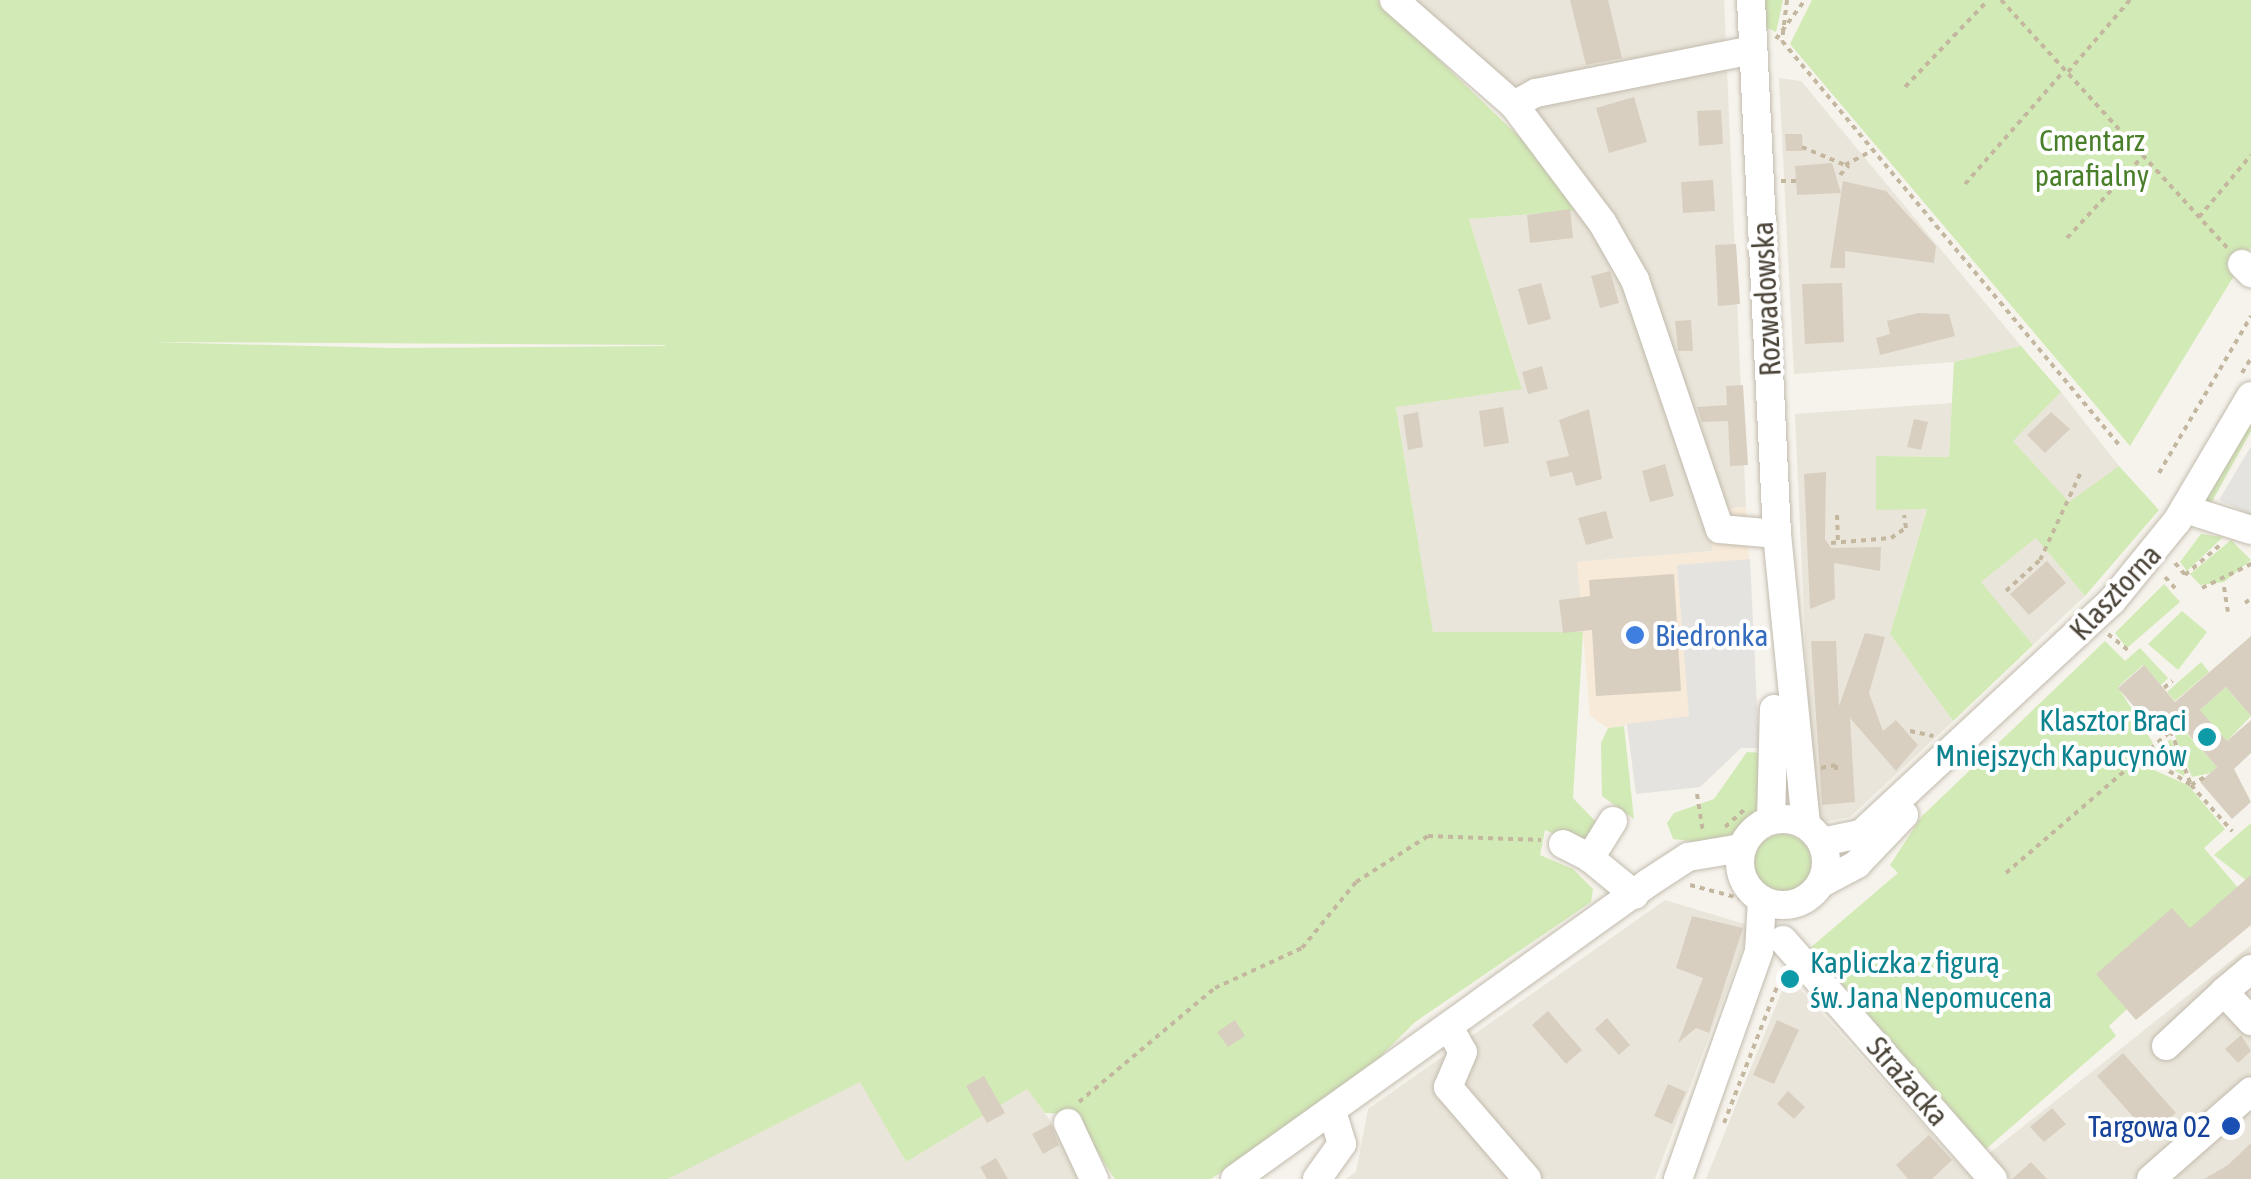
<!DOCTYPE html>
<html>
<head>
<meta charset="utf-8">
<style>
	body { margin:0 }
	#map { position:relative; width:2251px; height:1179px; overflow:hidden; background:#f6f3ec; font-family:"Asap Condensed",sans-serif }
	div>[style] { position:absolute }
	.residential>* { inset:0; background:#eae5da }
	.commercial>* { inset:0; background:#f7ead8 }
	.green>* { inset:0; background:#d2eab5 }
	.round { border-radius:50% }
	.parking>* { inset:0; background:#e5e3e0 }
	.building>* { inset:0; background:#d8cfc1 }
	.path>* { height:4px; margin-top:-2px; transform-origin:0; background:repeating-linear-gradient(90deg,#c4b79f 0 5px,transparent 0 10px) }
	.roads { filter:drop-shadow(0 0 2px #c2bbae) drop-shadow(0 0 2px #c2bbae) }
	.minor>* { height:28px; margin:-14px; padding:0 14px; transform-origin:14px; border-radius:14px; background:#fff }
	.minor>.ring { margin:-14px; padding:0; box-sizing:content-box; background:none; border:28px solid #fff; border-radius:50% }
	.dots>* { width:28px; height:28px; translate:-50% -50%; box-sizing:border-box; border:5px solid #fff; border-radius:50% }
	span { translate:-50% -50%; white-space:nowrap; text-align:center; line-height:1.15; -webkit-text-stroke:8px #fff; paint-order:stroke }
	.park-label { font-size:30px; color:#4a7f2a }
	.street-label { font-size:30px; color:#4b4439 }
	.shop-label { font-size:30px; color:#366cbe }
	.left { translate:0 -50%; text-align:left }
	.culture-label { font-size:30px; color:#0d838f }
	.right { translate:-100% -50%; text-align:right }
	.transit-label { font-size:30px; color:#164399 }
</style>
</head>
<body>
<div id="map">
	<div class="residential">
		<i style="clip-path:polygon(1377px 0,1724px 0,1746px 507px,1710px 510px,1713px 551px,1578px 562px,1583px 632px,1433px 633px,1396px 406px,1522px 388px,1469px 219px,1593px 209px,1509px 109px)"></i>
		<i style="clip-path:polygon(1779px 78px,1801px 81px,2021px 346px,1954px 362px,1794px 374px)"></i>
		<i style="clip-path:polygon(2061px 392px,2119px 466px,2069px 503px,2012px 440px)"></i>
		<i style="clip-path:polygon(1952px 403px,1949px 457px,1877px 456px,1927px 508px,1890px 634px,1953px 721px,1850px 817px,1822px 822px,1811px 774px,1795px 414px)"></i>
		<i style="clip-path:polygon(2036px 538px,2085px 596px,2033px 645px,1980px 582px)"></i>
		<i style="clip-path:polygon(1665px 900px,1751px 926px,1655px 1179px,1346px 1179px,1356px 1172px,1368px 1109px)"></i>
		<i style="clip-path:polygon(2251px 945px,2251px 1179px,1706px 1179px,1788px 976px,1966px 1172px)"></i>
		<i style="clip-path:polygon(860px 1081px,906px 1162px,1027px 1088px,1091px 1179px,668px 1179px)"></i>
	</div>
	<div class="commercial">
		<i style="clip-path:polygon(1746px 507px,1759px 748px,1741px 748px,1700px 787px,1636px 794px,1627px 725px,1608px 728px,1590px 716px,1577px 562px,1713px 551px,1710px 510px)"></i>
	</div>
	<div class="green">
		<i style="clip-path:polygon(evenodd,0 0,1377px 0,1594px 209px,1469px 219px,1522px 389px,1396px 407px,1433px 632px,1583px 632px,1573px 798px,1599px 825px,1587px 848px,1545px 830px,1540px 855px,1573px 869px,1593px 889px,1591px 902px,1415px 1022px,1360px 1077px,1211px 1179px,1115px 1179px,1072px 1114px,1045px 1113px,1027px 1089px,906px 1162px,860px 1082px,668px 1179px,0 1179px,0 0,150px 342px,665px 345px,665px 346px,391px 348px,150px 342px)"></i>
		<i style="clip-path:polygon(1763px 0,1783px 0,1776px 32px,1765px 27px)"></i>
		<i style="clip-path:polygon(1812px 0,2251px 0,2251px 248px,2130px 446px,1790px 44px)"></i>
		<i style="clip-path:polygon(2021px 346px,2061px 392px,2013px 441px,2069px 502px,2119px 466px,2159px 510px,2085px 596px,2036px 538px,1981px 582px,2033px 645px,1953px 721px,1890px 634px,1927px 509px,1876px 510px,1876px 456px,1949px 457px,1954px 362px)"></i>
		<i style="clip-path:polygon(2251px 418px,2251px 431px,2209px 507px,2206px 497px)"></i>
		<i style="clip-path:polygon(2201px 534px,2223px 537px,2187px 571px,2180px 562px)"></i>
		<i style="clip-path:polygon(2231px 540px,2251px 560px,2224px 582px,2200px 585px,2190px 574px)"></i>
		<i style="clip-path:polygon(2164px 584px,2180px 602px,2127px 648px,2115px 633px)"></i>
		<i style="clip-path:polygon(2182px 611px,2207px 632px,2178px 670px,2148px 644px)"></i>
		<i style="clip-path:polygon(2105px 641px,2125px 661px,2140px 648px,2168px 678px,2161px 685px,2143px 665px,2118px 687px,2153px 743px,2133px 761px,2188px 785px,2225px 829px,2204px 848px,2246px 897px,2109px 1026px,2116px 1036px,1986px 1149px,1810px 948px,1898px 873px,1890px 865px,1922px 816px)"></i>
		<i style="clip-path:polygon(2201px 662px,2209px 672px,2175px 701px,2167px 692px)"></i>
		<i style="clip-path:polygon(2226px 687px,2251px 716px,2227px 741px,2200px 710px)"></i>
		<i style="clip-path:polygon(1624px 726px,1634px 819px,1602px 796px,1601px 743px,1608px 728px)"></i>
		<i style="clip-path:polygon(2180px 726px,2217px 767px,2210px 773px,2192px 777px,2175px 736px)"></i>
		<i style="clip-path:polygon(2171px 739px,2185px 772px,2184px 776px,2150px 756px)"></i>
		<i style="clip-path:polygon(1747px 752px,1762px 753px,1763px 809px,1751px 824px,1714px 844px,1673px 839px,1667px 823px,1674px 813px,1714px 799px)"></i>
		<i style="clip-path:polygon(2251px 823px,2251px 884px,2214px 855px)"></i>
		<i class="round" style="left:1754px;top:834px;width:58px;height:58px"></i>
	</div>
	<div class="parking">
		<i style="clip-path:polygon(2251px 446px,2251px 515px,2219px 500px)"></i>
		<i style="clip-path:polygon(1750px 559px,1759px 748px,1741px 748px,1700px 787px,1636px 794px,1627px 724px,1689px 716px,1677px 565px)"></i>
	</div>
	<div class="building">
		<i style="clip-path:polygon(1570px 0,1608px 0,1622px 58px,1586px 65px)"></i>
		<i style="clip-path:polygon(1634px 97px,1647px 142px,1609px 153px,1596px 108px)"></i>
		<i style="clip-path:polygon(1721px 110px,1723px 144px,1699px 146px,1697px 111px)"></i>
		<i style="clip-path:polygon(1785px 134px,1802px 134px,1803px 151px,1786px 151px)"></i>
		<i style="clip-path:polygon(1832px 163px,1841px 193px,1797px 195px,1795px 166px)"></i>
		<i style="clip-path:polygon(1713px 180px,1715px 211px,1683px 213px,1681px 182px)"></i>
		<i style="clip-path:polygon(1843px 181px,1886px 191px,1936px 246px,1934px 263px,1845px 251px,1845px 268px,1830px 268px)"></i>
		<i style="clip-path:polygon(1570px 209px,1573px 238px,1530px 243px,1527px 215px)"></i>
		<i style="clip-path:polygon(1736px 244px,1740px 304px,1718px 306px,1715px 245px)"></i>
		<i style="clip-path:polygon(1610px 271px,1619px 303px,1600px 308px,1591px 276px)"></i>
		<i style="clip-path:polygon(1541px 283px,1551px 319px,1528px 325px,1518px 289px)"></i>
		<i style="clip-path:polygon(1842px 283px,1844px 342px,1805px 344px,1802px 284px)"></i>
		<i style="clip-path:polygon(1918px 313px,1949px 314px,1955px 336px,1880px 355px,1876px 338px,1890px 334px,1887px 321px)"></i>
		<i style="clip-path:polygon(1691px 320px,1693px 351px,1678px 351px,1675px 321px)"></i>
		<i style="clip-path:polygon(1542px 366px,1548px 389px,1528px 394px,1522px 372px)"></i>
		<i style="clip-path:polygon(1743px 385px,1748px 465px,1730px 466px,1728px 421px,1702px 422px,1697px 407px,1727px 405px,1726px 386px)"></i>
		<i style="clip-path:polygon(1503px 407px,1509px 443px,1484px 447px,1479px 411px)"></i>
		<i style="clip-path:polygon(1589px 409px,1602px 479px,1576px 486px,1572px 472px,1550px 477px,1546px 461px,1569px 456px,1559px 420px)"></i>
		<i style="clip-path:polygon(1418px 412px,1423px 447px,1408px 450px,1403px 415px)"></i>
		<i style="clip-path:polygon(2051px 412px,2070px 429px,2045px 453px,2027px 435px)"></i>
		<i style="clip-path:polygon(1914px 419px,1928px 422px,1921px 450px,1907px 447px)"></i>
		<i style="clip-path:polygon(1665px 464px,1674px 496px,1650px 502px,1642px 471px)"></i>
		<i style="clip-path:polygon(1826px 472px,1825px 539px,1831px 548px,1881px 547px,1880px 571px,1834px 563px,1835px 599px,1810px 609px,1804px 474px)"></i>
		<i style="clip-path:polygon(1606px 511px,1613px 538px,1586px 545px,1578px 518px)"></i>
		<i style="clip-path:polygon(2047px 561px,2066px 583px,2029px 615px,2010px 594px)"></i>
		<i style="clip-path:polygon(1674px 574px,1681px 691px,1596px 696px,1592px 630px,1563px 633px,1559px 600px,1590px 596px,1589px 580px)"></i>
		<i style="clip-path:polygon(1865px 633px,1885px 637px,1869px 693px,1883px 731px,1896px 720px,1918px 745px,1896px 771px,1850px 718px,1855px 802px,1822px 805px,1811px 641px,1836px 641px,1839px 706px)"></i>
		<i style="clip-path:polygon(2251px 636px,2251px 716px,2226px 687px,2200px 710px,2227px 741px,2251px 720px,2251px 753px,2234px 769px,2251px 802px,2232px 819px,2200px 782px,2217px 767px,2174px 718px,2157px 733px,2118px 688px,2144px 665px,2175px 702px)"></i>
		<i style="clip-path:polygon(2251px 875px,2251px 925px,2136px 1020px,2096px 974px,2172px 908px,2190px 928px)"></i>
		<i style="clip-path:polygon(1692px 916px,1743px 928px,1709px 1033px,1696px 1028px,1678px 1043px,1703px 978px,1676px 968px)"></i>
		<i style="clip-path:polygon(1548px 1011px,1582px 1050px,1566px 1064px,1532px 1025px)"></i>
		<i style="clip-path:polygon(1607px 1018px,1630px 1045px,1619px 1055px,1595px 1029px)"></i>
		<i style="clip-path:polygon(1235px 1020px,1245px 1036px,1228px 1047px,1217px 1032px)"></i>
		<i style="clip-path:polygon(1777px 1020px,1799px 1030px,1774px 1084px,1753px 1075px)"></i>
		<i style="clip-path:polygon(2241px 1035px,2251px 1051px,2238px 1063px,2225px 1049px)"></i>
		<i style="clip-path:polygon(2123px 1053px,2176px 1113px,2150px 1136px,2097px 1076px)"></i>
		<i style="clip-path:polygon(984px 1076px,1005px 1113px,987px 1123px,966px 1086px)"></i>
		<i style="clip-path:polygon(1668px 1084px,1686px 1092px,1672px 1124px,1654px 1116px)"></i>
		<i style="clip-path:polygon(1788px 1091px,1805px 1107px,1794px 1119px,1777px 1104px)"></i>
		<i style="clip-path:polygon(2052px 1108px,2066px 1124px,2044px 1142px,2030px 1127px)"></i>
		<i style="clip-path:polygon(1051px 1124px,1059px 1145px,1043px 1154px,1032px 1134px)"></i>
		<i style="clip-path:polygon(1929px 1135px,1952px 1160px,1932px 1179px,1908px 1179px,1896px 1165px)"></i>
		<i style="clip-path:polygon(2251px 1143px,2251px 1179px,2204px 1179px,2228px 1165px)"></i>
		<i style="clip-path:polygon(996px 1158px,1008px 1179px,987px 1179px,980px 1167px)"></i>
		<i style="clip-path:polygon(2031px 1162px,2047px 1179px,2012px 1179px)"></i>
	</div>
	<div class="path">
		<i style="left:1787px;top:0;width:41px;rotate:97deg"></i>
		<i style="left:1782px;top:41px;width:528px;rotate:50.15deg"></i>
		<i style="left:2001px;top:0;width:337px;rotate:47.6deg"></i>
		<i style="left:1776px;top:39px;width:49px;rotate:-53.4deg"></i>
		<i style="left:2068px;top:72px;width:95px;rotate:-49.3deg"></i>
		<i style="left:1905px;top:87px;width:120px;rotate:-46.3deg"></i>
		<i style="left:1802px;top:147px;width:47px;rotate:22.7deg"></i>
		<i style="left:1845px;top:165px;width:32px;rotate:-28deg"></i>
		<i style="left:1840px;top:175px;width:13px;rotate:-48deg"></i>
		<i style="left:1781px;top:181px;width:16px"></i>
		<i style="left:1965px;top:184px;width:150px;rotate:-48.8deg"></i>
		<i style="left:2199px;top:217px;width:81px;rotate:-50deg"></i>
		<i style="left:2067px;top:238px;width:110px;rotate:-47.2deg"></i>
		<i style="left:2242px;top:373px;width:17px;rotate:-59deg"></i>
		<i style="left:2159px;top:473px;width:182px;rotate:-59.6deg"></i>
		<i style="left:1837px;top:515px;width:28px;rotate:88deg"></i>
		<i style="left:1831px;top:543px;width:60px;rotate:-4.8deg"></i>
		<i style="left:1891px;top:538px;width:18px;rotate:-34deg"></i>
		<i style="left:1906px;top:528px;width:13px;rotate:-99deg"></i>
		<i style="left:2175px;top:563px;width:18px;rotate:49deg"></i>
		<i style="left:2185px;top:575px;width:45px;rotate:-40.5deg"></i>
		<i style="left:2165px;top:577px;width:15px;rotate:48deg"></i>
		<i style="left:2224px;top:587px;width:25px;rotate:81deg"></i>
		<i style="left:2202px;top:588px;width:55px;rotate:-26.1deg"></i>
		<i style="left:2006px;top:591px;width:46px;rotate:-42.4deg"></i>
		<i style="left:2040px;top:560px;width:97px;rotate:-65deg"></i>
		<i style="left:2245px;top:603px;width:5px;rotate:-37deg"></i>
		<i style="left:2108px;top:634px;width:27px;rotate:39deg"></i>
		<i style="left:2164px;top:688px;width:11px;rotate:-41deg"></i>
		<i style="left:1910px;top:731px;width:24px;rotate:12deg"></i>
		<i style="left:2144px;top:755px;width:56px;rotate:32.6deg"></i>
		<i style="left:2191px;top:785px;width:62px;rotate:48.3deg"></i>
		<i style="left:1821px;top:768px;width:15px;rotate:-11deg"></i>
		<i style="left:1836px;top:765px;width:8px;rotate:90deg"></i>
		<i style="left:1697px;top:794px;width:38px;rotate:81deg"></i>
		<i style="left:1725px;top:827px;width:30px;rotate:-42deg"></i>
		<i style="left:2006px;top:873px;width:218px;rotate:-40.7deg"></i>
		<i style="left:2171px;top:731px;width:58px;rotate:69.7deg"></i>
		<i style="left:2191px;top:785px;width:20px;rotate:-30deg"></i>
		<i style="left:1690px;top:885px;width:51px;rotate:14.9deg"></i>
		<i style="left:1079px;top:1102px;width:177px;rotate:-40deg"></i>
		<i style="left:1215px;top:988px;width:96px;rotate:-24.7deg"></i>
		<i style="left:1302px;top:948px;width:85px;rotate:-50.7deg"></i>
		<i style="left:1356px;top:882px;width:85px;rotate:-32.6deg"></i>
		<i style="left:1428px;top:836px;width:113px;rotate:2deg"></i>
		<i style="left:1724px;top:1123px;width:160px;rotate:-68.7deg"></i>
	</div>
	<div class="roads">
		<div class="minor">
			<i style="left:1394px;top:0;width:159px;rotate:41.2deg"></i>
			<i style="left:1514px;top:105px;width:146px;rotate:53.1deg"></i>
			<i style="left:1602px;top:222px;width:67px;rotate:60.4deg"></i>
			<i style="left:1635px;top:280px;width:263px;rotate:71.2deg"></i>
			<i style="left:1720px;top:529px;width:57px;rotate:5deg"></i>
			<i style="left:1751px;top:0;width:535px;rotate:87.21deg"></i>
			<i style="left:1777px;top:534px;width:292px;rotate:84.3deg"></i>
			<i style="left:1514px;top:105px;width:25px;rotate:-29deg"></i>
			<i style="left:1536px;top:93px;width:221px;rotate:-11.2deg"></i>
			<i style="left:2242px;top:264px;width:13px;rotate:45deg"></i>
			<i style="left:2185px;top:509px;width:69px;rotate:17.7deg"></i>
			<i class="ring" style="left:1740px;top:819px;width:58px;height:58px"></i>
			<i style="left:1771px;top:820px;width:111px;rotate:-88.5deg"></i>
			<i style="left:1613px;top:821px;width:44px;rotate:121.9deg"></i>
			<i style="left:1590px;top:858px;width:58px;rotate:39.4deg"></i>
			<i style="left:1822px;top:842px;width:40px;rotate:-12deg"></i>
			<i style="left:1861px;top:834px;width:342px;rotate:-42.9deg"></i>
			<i style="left:2112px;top:601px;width:103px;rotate:-50.9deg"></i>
			<i style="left:2177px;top:521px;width:145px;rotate:-59.4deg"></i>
			<i style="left:1563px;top:844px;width:30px;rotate:27deg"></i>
			<i style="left:1822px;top:883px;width:40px;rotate:-28deg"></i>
			<i style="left:1857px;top:864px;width:68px;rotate:-46.2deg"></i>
			<i style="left:1783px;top:940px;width:318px;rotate:48.7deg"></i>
			<i style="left:2251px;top:969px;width:35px;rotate:140deg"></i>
			<i style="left:2224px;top:992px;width:40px;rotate:47deg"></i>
			<i style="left:1450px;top:1029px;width:26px;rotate:61deg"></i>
			<i style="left:1463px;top:1052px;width:38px;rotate:113deg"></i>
			<i style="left:1448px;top:1087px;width:121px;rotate:49.3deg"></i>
			<i style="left:2166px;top:1046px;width:79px;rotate:-43deg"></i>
			<i style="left:1068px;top:1123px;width:62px;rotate:65.1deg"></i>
			<i style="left:1235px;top:1179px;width:508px;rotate:-35.63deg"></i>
			<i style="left:1648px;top:883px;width:48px;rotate:-33deg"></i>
			<i style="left:1688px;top:857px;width:55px;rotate:-9.5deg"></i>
			<i style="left:1317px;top:1179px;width:43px;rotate:-54.5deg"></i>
			<i style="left:1342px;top:1144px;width:34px;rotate:-107deg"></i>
			<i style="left:1678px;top:1179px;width:242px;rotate:-70.4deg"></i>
			<i style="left:1759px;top:951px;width:51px;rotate:-86.6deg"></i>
			<i style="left:2151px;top:1179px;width:133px;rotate:-41.3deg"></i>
		</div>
	</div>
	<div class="dots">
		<i style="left:1635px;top:635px;background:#3f7fe0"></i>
		<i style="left:2207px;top:737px;background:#0f9aa8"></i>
		<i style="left:1790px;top:979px;background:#0f9aa8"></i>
		<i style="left:2231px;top:1126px;background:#1a4fb4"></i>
	</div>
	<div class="park-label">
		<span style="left:2092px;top:157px">Cmentarz<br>parafialny</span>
	</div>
	<div class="street-label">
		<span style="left:1766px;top:299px;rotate:-93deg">Rozwadowska</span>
		<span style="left:2115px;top:592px;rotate:-47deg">Klasztorna</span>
		<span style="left:1908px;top:1081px;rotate:49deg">Strażacka</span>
	</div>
	<div class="shop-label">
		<span class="left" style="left:1655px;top:635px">Biedronka</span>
	</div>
	<div class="culture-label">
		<span class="right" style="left:2187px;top:737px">Klasztor Braci<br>Mniejszych Kapucynów</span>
		<span class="left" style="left:1810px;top:979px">Kapliczka z figurą<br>św. Jana Nepomucena</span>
	</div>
	<div class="transit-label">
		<span class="right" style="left:2211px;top:1126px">Targowa 02</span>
	</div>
</div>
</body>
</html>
